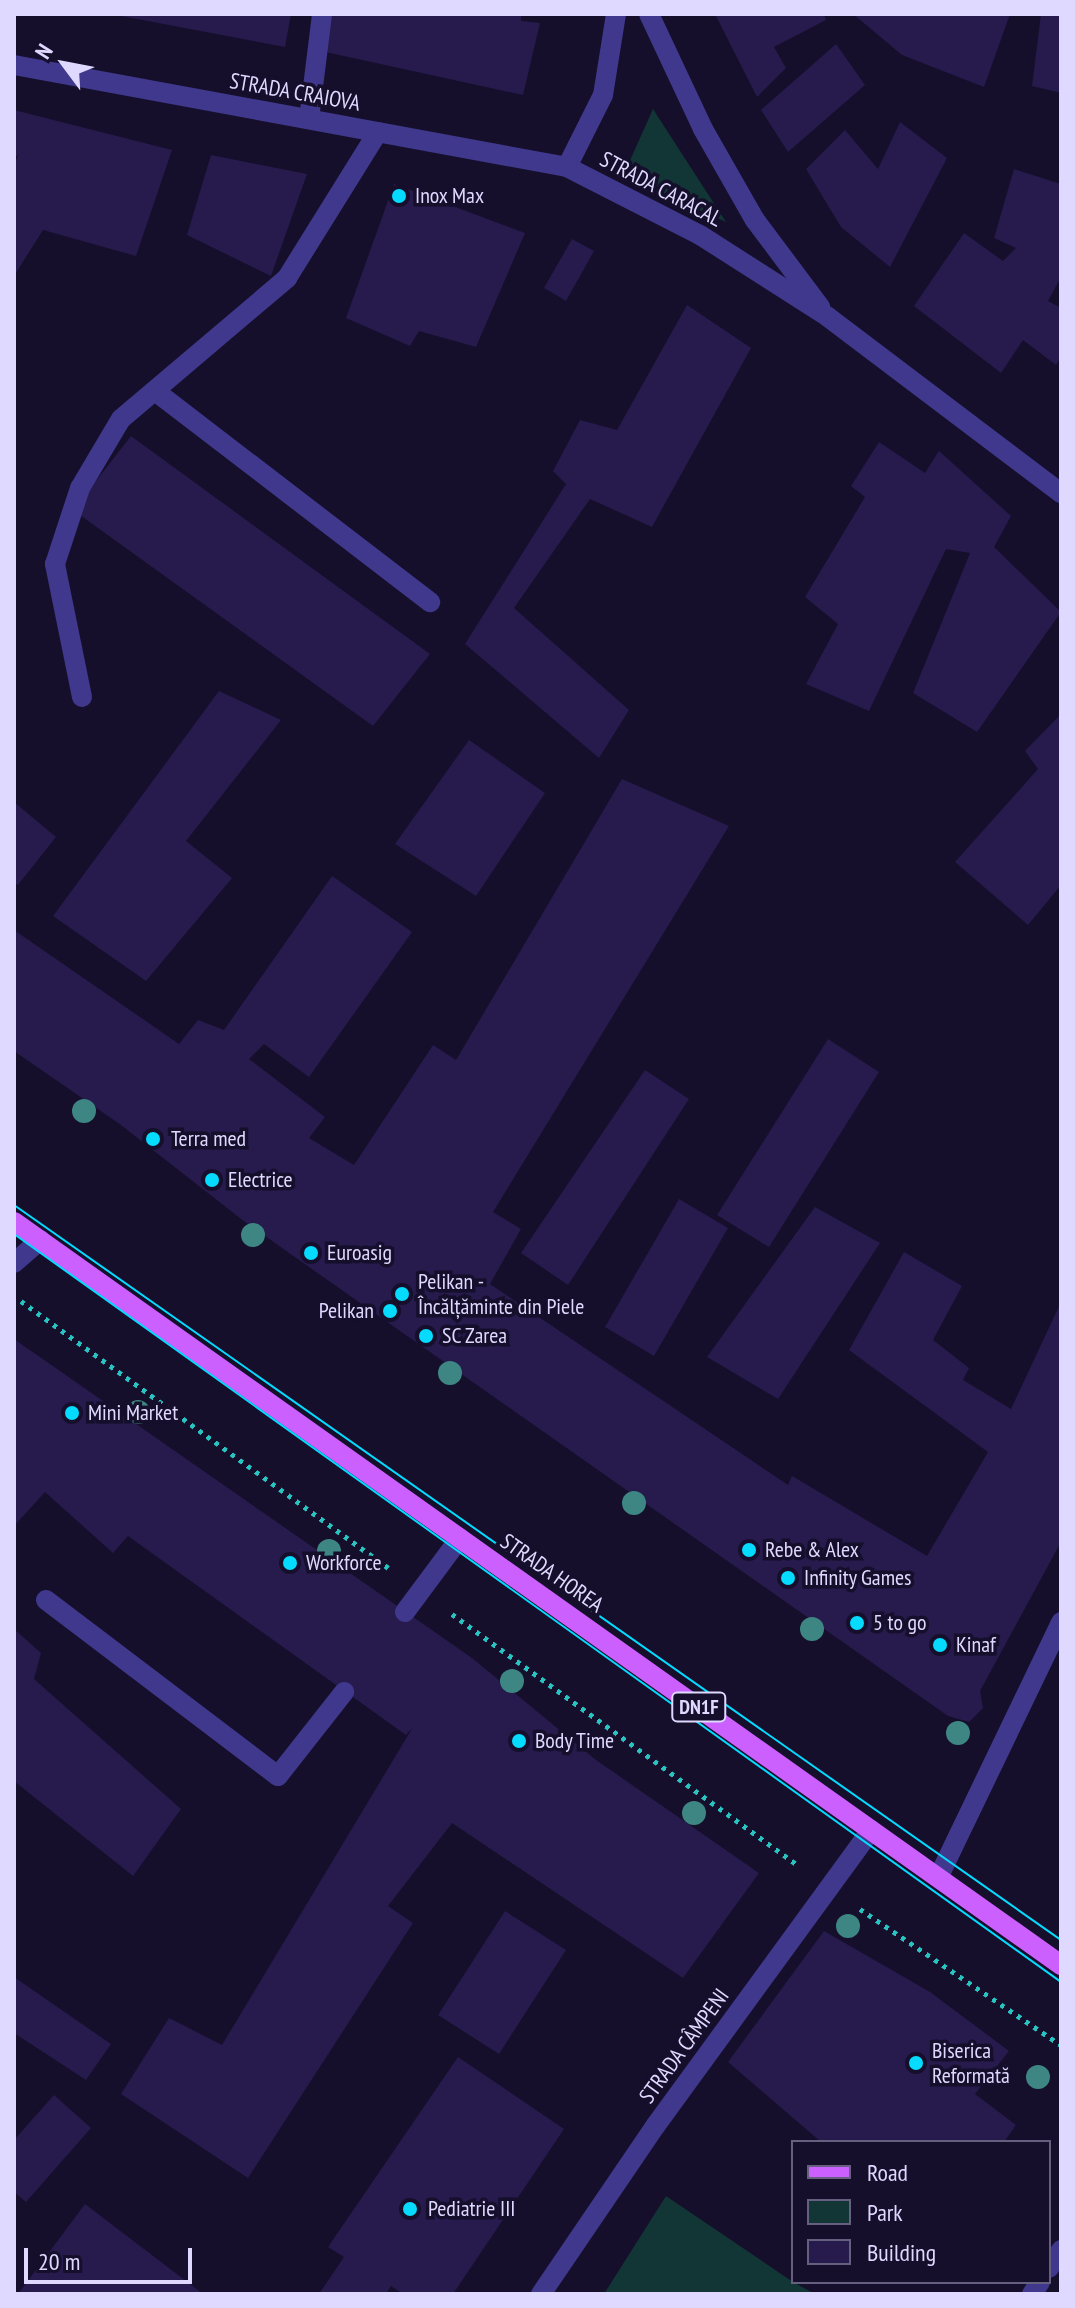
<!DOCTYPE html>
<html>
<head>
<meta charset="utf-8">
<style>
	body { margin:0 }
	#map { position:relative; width:1075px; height:2308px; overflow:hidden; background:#150f2b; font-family:"PT Sans Narrow",sans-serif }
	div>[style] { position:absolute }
	.green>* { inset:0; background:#123535 }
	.building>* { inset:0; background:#271a4d }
	.path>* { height:5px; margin-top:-2.5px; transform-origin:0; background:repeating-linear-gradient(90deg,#29c3c1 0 4px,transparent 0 10px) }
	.service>* { height:20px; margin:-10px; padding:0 10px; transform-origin:10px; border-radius:10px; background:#3f388c }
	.minor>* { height:20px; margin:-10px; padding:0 10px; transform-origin:10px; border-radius:10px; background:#3f388c }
	.primary>* { height:20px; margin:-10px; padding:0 10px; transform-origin:10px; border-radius:10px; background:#cb60ff }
	.tram>* { height:2px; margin:-1px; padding:0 1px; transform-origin:1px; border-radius:1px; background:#05daff }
	.trees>* { width:24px; height:24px; margin:-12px; border-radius:50%; background:#3d8683 }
	.dots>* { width:22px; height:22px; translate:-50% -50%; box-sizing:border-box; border:4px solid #150f2b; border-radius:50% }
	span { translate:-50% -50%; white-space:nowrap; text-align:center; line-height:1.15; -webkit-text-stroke:7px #150f2b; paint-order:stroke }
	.shield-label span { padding:2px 6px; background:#150f2b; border:2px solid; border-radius:6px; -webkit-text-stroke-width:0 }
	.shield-label { font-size:20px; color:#dfd9ff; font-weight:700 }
	.street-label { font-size:22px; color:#dfd9ff }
	.poi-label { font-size:22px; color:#dfd9ff }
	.left { translate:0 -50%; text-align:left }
	.right { translate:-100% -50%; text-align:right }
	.frame { position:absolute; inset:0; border:16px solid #dfd9ff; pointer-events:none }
	.legend { position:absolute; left:791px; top:2140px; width:260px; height:144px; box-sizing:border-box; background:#150f2b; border:2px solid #666080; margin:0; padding:10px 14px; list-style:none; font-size:24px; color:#dfd9ff }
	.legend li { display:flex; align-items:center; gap:16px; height:40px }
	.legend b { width:40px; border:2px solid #666080 }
	.north { position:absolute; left:24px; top:24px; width:80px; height:80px; -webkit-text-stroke:6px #150f2b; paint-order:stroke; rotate:302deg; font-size:22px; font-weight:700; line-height:32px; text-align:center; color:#dfd9ff }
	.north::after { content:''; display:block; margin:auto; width:28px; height:36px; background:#dfd9ff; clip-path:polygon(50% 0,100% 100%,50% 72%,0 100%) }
	.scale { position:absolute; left:24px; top:2248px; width:168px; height:36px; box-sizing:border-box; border:4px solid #dfd9ff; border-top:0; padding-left:10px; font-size:24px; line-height:28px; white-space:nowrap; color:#dfd9ff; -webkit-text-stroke:6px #150f2b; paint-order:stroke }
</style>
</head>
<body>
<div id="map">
	<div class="green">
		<i style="clip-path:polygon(653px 109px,726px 222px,623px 176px)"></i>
		<i style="clip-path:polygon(666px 2196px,793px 2282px,815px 2294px,604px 2294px)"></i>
	</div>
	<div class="building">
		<i style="clip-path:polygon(291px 14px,285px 47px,116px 15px,116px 14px)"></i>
		<i style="clip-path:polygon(330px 14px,521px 14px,521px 21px,540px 23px,523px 95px,321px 51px)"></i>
		<i style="clip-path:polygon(715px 14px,824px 14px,826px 20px,774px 47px,786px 68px,757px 97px)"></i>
		<i style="clip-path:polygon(853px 14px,1010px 14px,984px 87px,902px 55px)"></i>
		<i style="clip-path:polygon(1041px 14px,1061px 14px,1061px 93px,1032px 86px)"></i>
		<i style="clip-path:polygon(836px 44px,865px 85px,788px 152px,761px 110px)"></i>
		<i style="clip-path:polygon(14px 110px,172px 150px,136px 256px,43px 230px,14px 276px,14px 164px,19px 154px,14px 159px)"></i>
		<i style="clip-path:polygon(900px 122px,947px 158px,890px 267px,841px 227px,806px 169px,845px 130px,878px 169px)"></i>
		<i style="clip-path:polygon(211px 155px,307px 174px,271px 276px,187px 235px)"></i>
		<i style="clip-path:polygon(1014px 169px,1061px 184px,1061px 277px,1048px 301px,1061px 308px,1061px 357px,1056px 365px,1023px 340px,1001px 373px,914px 306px,964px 233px,1003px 261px,1016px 248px,994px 238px)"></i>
		<i style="clip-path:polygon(394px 184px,525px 233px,476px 347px,419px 331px,410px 346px,346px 318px)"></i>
		<i style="clip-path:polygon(572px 239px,594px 251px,566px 301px,544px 288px)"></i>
		<i style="clip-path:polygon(687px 305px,751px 348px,652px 527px,590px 499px,514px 608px,629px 710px,599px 758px,465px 644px,566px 484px,553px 471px,580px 420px,617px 430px)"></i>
		<i style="clip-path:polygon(131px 436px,430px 654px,373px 726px,73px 510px)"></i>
		<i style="clip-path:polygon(879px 442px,925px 473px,939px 451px,1011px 516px,994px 547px,1061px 612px,977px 732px,913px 693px,970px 553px,946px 549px,869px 711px,806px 684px,838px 624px,805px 597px,865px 497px,851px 486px)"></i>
		<i style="clip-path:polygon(219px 691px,281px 720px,186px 841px,232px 878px,146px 981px,53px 916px)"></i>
		<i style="clip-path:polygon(1061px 714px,1061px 885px,1028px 925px,955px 862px,1038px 769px,1025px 751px)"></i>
		<i style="clip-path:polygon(469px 740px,545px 793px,476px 896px,395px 844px)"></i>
		<i style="clip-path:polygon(622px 779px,729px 826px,493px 1212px,521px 1229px,490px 1284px,788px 1485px,792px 1476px,927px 1556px,988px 1452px,849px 1350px,904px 1252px,962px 1286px,933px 1340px,969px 1368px,963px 1380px,1011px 1409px,1061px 1302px,1061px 1542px,980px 1691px,983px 1708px,969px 1722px,948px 1716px,245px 1222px,121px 1125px,14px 1051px,14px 930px,179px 1044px,198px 1020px,224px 1030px,332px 876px,412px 932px,309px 1077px,264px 1044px,249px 1059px,325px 1117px,309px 1138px,354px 1165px,433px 1045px,456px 1060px)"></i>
		<i style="clip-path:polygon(14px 802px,56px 837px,18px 885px,14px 883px)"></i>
		<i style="clip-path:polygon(828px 1039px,879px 1072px,769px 1247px,717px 1215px)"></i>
		<i style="clip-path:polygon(645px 1070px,689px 1099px,568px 1285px,521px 1253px)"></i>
		<i style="clip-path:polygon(679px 1199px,728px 1228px,654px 1356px,605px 1327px)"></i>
		<i style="clip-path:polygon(815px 1207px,880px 1243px,778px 1399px,707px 1357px)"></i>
		<i style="clip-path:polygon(14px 1339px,472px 1658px,596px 1760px,759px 1873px,683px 1978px,452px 1823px,388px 1906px,413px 1923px,248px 2178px,121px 2094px,169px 2018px,222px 2045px,413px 1727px,406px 1735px,128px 1536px,113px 1553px,45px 1492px,14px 1526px)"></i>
		<i style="clip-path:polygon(14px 1629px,41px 1653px,34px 1679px,181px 1809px,133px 1876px,14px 1781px)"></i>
		<i style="clip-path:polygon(505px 1911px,566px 1950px,499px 2054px,438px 2015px)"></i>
		<i style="clip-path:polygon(824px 1931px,930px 1992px,1009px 2051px,975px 2094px,1016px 2125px,1004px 2142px,821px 2142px,728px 2062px)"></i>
		<i style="clip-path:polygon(14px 1977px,111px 2044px,86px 2080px,14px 2033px)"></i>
		<i style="clip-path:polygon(458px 2057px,564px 2129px,453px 2294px,403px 2294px,391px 2286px,386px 2294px,319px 2294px,344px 2257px,328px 2247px)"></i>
		<i style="clip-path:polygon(54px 2095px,91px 2128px,26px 2202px,14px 2192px,14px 2140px)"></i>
		<i style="clip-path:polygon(85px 2204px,203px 2294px,18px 2294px)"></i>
	</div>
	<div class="path">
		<i style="left:21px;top:1301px;width:454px;rotate:36deg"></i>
		<i style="left:452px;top:1614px;width:425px;rotate:36deg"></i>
		<i style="left:860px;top:1909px;width:243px;rotate:34.1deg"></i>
	</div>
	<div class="service">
		<i style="left:309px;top:119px;width:106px;rotate:-82.9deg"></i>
		<i style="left:46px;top:1600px;width:291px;rotate:37.2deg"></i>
		<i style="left:278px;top:1776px;width:107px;rotate:-51.8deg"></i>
		<i style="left:405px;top:1612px;width:92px;rotate:-53.4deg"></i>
	</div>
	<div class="minor">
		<i style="left:616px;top:14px;width:82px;rotate:99.1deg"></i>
		<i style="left:603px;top:95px;width:80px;rotate:116.6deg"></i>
		<i style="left:567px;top:167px;width:149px;rotate:27.1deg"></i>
		<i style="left:700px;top:235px;width:152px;rotate:32.6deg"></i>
		<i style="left:828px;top:317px;width:292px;rotate:37.1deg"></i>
		<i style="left:649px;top:14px;width:127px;rotate:64.8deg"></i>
		<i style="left:703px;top:129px;width:105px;rotate:60.3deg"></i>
		<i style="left:755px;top:220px;width:109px;rotate:53.2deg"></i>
		<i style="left:14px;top:65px;width:562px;rotate:10.45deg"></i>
		<i style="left:155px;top:391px;width:347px;rotate:37.5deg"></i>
		<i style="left:82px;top:697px;width:136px;rotate:-101.5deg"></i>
		<i style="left:55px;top:564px;width:80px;rotate:-71.8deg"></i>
		<i style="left:80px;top:488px;width:80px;rotate:-59.3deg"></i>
		<i style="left:121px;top:419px;width:218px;rotate:-40.3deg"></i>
		<i style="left:287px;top:278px;width:172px;rotate:-58.1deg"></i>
		<i style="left:14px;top:1263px;width:35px;rotate:-41deg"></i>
		<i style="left:939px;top:1876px;width:282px;rotate:-64.3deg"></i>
		<i style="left:1049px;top:2268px;width:22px;rotate:-56deg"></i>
		<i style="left:541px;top:2294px;width:204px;rotate:-55.8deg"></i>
		<i style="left:656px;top:2125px;width:365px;rotate:-53.9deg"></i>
		<i style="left:1032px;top:2294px;width:14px;rotate:-56deg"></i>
	</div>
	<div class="primary">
		<i style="left:14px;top:1222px;width:1284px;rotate:35.36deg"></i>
	</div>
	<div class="tram">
		<i style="left:14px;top:1205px;width:1279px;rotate:35.07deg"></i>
		<i style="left:14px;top:1234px;width:1287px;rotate:35.54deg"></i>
	</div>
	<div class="trees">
		<i style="left:84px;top:1111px"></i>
		<i style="left:253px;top:1235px"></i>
		<i style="left:450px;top:1373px"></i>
		<i style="left:138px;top:1412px"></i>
		<i style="left:634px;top:1503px"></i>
		<i style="left:329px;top:1551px"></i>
		<i style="left:812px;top:1629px"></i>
		<i style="left:512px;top:1681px"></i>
		<i style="left:958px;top:1733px"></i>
		<i style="left:694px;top:1813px"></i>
		<i style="left:848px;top:1926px"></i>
		<i style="left:1038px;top:2077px"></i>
	</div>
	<div class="dots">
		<i style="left:399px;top:196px;background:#05daff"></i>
		<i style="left:153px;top:1139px;background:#05daff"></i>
		<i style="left:212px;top:1180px;background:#05daff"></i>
		<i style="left:311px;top:1253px;background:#05daff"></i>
		<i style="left:402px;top:1294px;background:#05daff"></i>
		<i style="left:390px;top:1311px;background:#05daff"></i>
		<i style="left:426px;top:1336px;background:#05daff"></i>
		<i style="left:72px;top:1413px;background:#05daff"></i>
		<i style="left:749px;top:1550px;background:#05daff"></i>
		<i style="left:290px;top:1563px;background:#05daff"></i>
		<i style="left:788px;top:1578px;background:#05daff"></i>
		<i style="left:857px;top:1623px;background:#05daff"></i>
		<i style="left:940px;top:1645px;background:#05daff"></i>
		<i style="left:519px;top:1741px;background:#05daff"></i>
		<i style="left:916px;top:2063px;background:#05daff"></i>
		<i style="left:410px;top:2209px;background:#05daff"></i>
	</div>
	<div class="shield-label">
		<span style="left:699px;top:1707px">DN1F</span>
	</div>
	<div class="street-label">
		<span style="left:295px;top:92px;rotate:10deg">STRADA CRAIOVA</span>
		<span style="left:661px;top:189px;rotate:28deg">STRADA CARACAL</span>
		<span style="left:552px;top:1573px;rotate:35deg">STRADA HOREA</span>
		<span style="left:684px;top:2046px;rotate:-54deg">STRADA CÂMPENI</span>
	</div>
	<div class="poi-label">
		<span class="left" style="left:415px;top:196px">Inox Max</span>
		<span class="left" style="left:171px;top:1139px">Terra med</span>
		<span class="left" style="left:228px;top:1180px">Electrice</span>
		<span class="left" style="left:327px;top:1253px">Euroasig</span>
		<span class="left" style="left:418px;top:1294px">Pelikan -<br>Încălțăminte din Piele</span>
		<span class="right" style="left:374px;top:1311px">Pelikan</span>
		<span class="left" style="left:442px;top:1336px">SC Zarea</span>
		<span class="left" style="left:88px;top:1413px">Mini Market</span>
		<span class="left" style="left:765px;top:1550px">Rebe &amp; Alex</span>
		<span class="left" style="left:306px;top:1563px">Workforce</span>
		<span class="left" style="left:804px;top:1578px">Infinity Games</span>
		<span class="left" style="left:873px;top:1623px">5 to go</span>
		<span class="left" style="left:956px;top:1645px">Kinaf</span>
		<span class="left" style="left:535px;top:1741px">Body Time</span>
		<span class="left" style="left:932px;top:2063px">Biserica<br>Reformată</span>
		<span class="left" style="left:428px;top:2209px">Pediatrie III</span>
	</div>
	<div class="frame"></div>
	<ul class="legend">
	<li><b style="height:10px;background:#cb60ff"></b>Road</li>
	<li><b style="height:22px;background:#123535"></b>Park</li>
	<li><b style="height:22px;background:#271a4d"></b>Building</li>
	</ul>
	<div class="north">N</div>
	<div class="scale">20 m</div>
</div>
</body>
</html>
